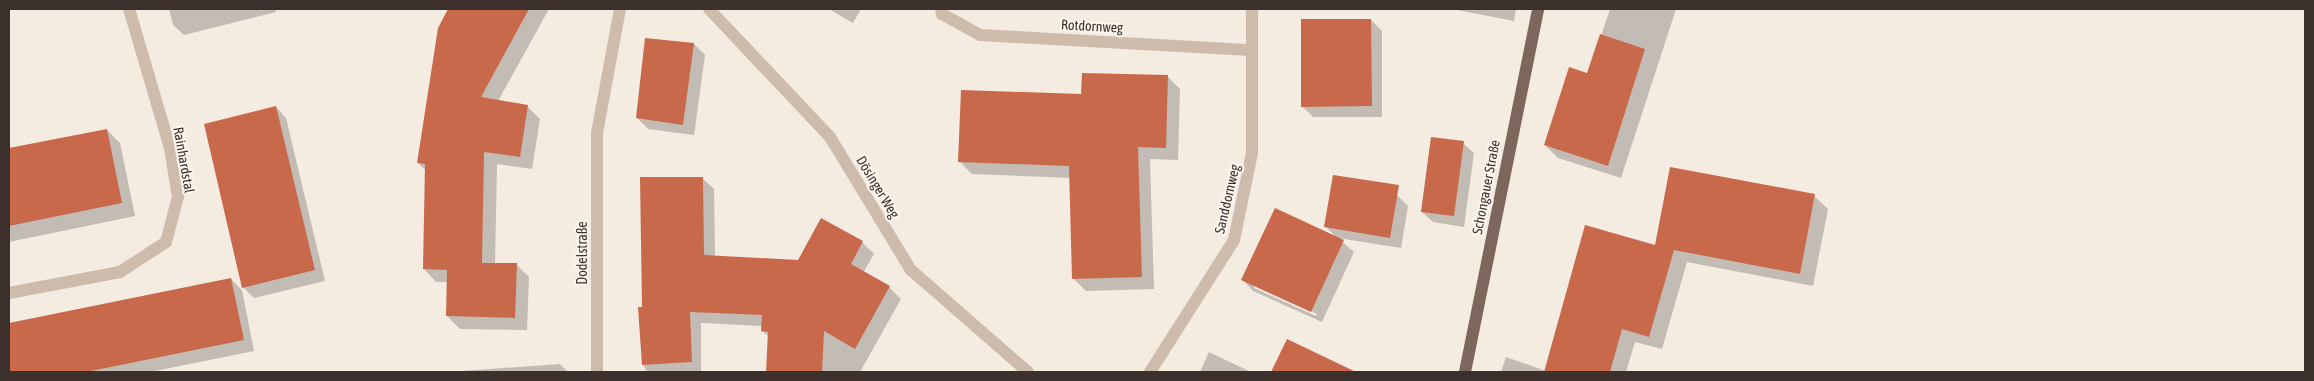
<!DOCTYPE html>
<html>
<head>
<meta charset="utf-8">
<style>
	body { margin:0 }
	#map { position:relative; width:2314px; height:381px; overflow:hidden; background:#f4ebe1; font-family:"Asap Condensed",sans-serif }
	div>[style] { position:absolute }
	.shadow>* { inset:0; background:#0003 }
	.building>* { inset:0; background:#c8694b }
	.minor>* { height:12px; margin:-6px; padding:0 6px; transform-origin:6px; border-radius:6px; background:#cdbbac }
	.major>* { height:12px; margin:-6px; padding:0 6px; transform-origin:6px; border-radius:6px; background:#7d675c }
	span { translate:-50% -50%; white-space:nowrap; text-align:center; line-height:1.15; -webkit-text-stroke:4.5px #fbf5ee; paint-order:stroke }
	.street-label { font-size:14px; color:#3b302b }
	.frame { position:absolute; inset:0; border:10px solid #3b302b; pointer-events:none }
</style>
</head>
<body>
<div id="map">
	<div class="shadow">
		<i style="clip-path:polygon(169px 9px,275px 9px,276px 12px,184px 35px,173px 25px)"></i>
		<i style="clip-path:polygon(449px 9px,549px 9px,498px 101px,527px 106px,540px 119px,532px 169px,497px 164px,495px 264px,516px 264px,529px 277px,527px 330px,460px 329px,447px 316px,448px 282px,436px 282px,424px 269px,426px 171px,418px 163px,439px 28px)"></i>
		<i style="clip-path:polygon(829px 9px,861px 9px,853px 23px)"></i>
		<i style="clip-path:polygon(1452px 9px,1516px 9px,1514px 21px)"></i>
		<i style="clip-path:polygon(1610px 9px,1676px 9px,1621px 178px,1558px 158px,1545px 145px,1588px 75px)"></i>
		<i style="clip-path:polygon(1371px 20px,1382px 31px,1382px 117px,1313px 117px,1302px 106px)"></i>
		<i style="clip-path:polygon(646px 39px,694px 44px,705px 55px,694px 135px,648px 129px,637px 118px)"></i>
		<i style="clip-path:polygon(1168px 77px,1180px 89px,1178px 160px,1150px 159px,1154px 289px,1086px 291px,1073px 278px,1071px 178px,972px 174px,960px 162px)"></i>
		<i style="clip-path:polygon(276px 107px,286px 118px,325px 281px,254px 298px,243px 287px)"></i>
		<i style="clip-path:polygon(107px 130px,120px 143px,135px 216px,9px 242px,9px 150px)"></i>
		<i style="clip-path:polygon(1463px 143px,1474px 153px,1464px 227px,1433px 222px,1422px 212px)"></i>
		<i style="clip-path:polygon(702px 178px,714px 189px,715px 257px,799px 261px,862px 242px,874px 254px,863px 273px,889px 287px,901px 299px,860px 372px,767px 372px,769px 337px,762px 331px,762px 326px,701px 323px,701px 372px,647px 372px,643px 364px,643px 308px)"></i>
		<i style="clip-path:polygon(evenodd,1397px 195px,1408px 206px,1401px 248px,1338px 238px,1354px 252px,1322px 322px,1253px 291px,1243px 280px,1337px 238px,1326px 227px,1397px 195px,1254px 285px,1317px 314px,1316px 316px,1254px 288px,1254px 285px)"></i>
		<i style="clip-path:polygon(1814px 196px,1828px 209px,1813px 286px,1687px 262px,1662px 349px,1635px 342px,1626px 372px,1501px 372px,1506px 357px,1546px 371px,1656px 246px)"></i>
		<i style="clip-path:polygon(231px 279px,242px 290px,254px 351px,150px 372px,9px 372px,9px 324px)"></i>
		<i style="clip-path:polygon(1287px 341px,1353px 372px,1273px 372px)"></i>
		<i style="clip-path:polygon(1209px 352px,1251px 372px,1200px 372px)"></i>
		<i style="clip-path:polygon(560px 364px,568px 372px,447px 372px)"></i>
	</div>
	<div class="building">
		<i style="clip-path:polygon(448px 9px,529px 9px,481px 97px,528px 105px,520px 157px,484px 152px,482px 263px,517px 263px,515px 318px,446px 316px,447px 270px,423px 269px,425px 164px,417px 163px,438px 28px)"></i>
		<i style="clip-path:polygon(1301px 19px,1371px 19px,1372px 106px,1301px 107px)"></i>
		<i style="clip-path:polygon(1600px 34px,1645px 49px,1608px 166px,1544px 145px,1569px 67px,1587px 73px)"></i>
		<i style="clip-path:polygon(645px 38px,694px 43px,683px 125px,636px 118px)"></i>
		<i style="clip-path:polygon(1082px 73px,1168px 75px,1166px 148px,1138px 147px,1142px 277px,1072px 279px,1069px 166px,958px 162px,961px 90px,1081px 94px)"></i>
		<i style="clip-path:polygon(276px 106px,315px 270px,242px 288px,204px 124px)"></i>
		<i style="clip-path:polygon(107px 129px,122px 203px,9px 226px,9px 148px)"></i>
		<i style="clip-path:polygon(1431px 137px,1464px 141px,1454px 216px,1421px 212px)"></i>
		<i style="clip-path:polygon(1670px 167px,1815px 194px,1800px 274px,1674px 250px,1649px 337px,1622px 329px,1610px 372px,1544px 372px,1585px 225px,1655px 245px)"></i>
		<i style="clip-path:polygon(1333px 175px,1399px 185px,1390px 238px,1324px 227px)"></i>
		<i style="clip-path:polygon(640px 177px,703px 177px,704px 255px,798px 260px,821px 218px,863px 241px,851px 264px,890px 286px,855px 349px,824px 331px,822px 372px,766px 372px,768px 332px,761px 331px,762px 315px,690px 312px,692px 362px,642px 365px,638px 307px,642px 307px)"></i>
		<i style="clip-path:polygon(1275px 208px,1344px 240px,1311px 312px,1241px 280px)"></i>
		<i style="clip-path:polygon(231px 278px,244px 340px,86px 372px,9px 372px,9px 323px)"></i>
		<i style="clip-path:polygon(1287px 339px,1356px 372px,1271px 372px)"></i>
	</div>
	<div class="minor">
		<i style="left:709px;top:9px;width:176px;rotate:46.6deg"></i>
		<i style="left:830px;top:137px;width:156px;rotate:58.7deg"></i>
		<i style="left:911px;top:270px;width:155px;rotate:41.1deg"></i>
		<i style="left:941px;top:9px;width:5px;rotate:79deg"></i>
		<i style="left:942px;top:14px;width:43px;rotate:28.9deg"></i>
		<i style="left:980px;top:35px;width:271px;rotate:3.2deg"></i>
		<i style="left:9px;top:293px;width:113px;rotate:-10.7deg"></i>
		<i style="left:120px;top:272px;width:55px;rotate:-33.1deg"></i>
		<i style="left:166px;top:242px;width:47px;rotate:-75.1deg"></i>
		<i style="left:178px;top:197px;width:50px;rotate:-99.3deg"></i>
		<i style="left:170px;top:148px;width:145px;rotate:-106.4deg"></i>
		<i style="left:597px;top:372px;width:239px;rotate:-90deg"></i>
		<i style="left:597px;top:133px;width:126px;rotate:-79.5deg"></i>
		<i style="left:1150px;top:372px;width:156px;rotate:-57.5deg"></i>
		<i style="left:1234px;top:240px;width:89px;rotate:-78.3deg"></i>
		<i style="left:1252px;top:153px;width:144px;rotate:-90deg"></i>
	</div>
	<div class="major">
		<i style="left:1465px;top:372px;width:370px;rotate:-78.6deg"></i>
	</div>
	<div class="street-label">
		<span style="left:1092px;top:26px;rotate:3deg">Rotdornweg</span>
		<span style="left:184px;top:160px;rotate:80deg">Rainhardstal</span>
		<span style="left:878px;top:187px;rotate:59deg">Dösinger Weg</span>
		<span style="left:1486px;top:187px;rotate:-79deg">Schongauer Straße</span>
		<span style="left:1227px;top:199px;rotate:-77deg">Sanddornweg</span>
		<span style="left:582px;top:253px;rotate:-90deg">Dodelstraße</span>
	</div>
	<div class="frame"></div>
</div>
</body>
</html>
